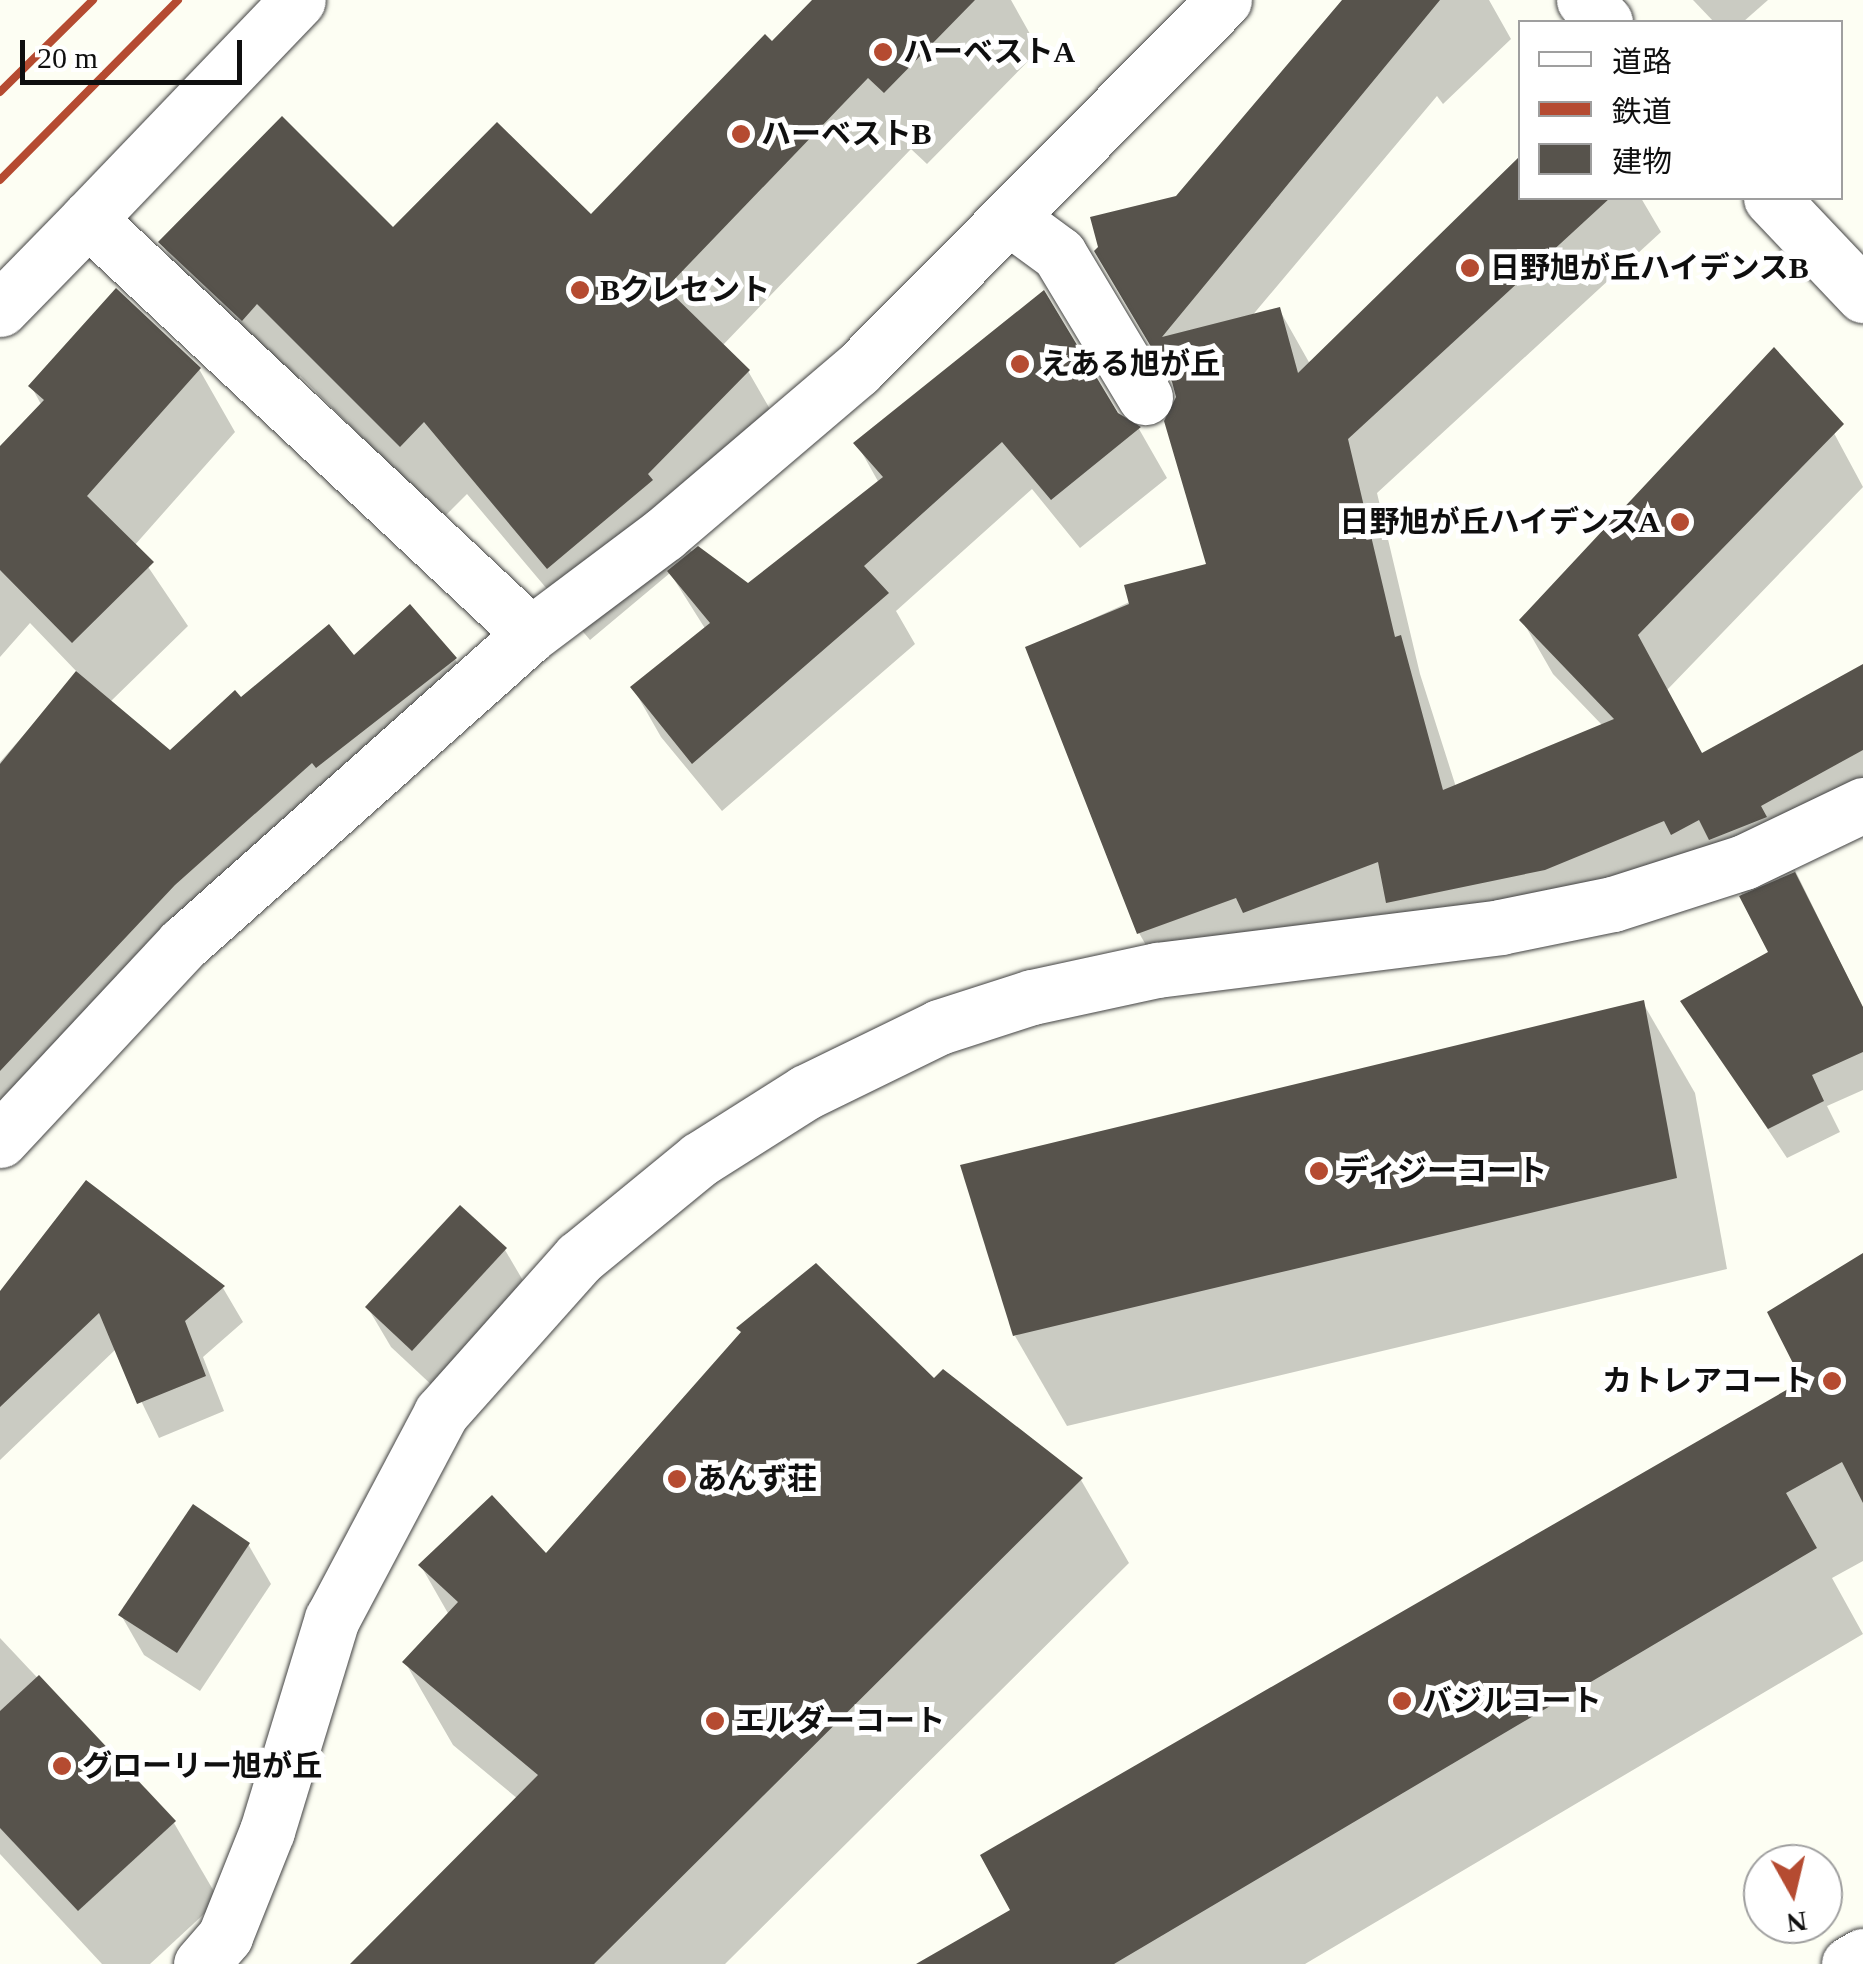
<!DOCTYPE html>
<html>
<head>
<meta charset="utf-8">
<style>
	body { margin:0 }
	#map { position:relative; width:1863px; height:1964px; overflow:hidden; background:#fdfef3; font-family:"Times New Roman","Noto Sans JP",serif }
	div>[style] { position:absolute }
	.shadow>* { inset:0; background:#0003 }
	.building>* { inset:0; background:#57534c }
	.roads { filter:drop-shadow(0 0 2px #424242) drop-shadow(0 0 2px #424242) }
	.minor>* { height:55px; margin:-27.5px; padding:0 27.5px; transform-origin:27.5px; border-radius:27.5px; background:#fff }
	.tertiary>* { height:55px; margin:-27.5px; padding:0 27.5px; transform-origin:27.5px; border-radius:27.5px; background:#fff }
	.rail>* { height:8px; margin:-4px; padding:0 4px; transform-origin:4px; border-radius:4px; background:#b54b31 }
	.dots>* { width:28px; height:28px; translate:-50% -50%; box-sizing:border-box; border:5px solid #fff; border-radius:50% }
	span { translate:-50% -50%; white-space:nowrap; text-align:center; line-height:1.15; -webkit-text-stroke:10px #fff; paint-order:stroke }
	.poi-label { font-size:30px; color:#0f0f0f; font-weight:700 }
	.left { translate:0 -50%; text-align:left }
	.right { translate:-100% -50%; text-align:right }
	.legend { position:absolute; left:1518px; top:20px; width:325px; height:180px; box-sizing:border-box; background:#fff; border:2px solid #9f9f9f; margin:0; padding:12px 18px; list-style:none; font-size:30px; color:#0f0f0f }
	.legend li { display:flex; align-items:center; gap:20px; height:50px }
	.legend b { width:50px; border:2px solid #9f9f9f }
	.north { position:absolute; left:1743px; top:1844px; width:100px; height:100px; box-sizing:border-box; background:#fff; border:2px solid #9f9f9f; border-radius:50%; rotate:172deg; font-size:28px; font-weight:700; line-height:40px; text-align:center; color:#0f0f0f }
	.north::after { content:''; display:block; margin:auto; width:35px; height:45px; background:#b54b31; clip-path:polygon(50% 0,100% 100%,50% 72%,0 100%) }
	.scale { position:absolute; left:20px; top:40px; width:222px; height:45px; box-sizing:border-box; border:5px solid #0f0f0f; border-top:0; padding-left:12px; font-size:30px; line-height:35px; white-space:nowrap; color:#0f0f0f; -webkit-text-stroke:8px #fff; paint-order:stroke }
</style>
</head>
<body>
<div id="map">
	<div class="shadow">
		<i style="clip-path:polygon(815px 0,1011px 0,1039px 50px,927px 164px,911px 149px,722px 346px,748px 371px,790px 444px,689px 547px,693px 554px,748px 586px,879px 483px,857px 444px,1116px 415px,1139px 429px,1167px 478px,1080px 548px,1032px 489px,896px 611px,915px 644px,722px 811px,661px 737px,633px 688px,706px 630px,670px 573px,590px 640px,467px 494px,443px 518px,300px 376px,285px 392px,203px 315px,161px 242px,591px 217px)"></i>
		<i style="clip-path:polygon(1344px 0,1489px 0,1511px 39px,1443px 104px,1437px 96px,1251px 317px,1279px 309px,1310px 364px,1520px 160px,1520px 198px,1641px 198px,1661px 232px,1377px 493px,1420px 674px,1456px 787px,1603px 726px,1553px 674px,1522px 620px,1814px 396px,1863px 487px,1667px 690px,1703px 756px,1863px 667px,1863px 820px,1790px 860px,1863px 1008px,1863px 1090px,1827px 1106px,1840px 1132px,1787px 1158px,1683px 1002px,1771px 953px,1731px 873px,1170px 987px,1139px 933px,1028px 648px,1209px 566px,1175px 384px,1128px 305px,1177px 198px)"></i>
		<i style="clip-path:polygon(1693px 0,1768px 0,1743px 22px,1714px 22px)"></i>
		<i style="clip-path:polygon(199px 369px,235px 432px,134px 546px,188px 626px,110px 702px,170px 753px,240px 700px,354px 658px,455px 659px,475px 694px,0 1127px,0 762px,78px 673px,30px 623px,0 657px,0 449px,42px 406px,31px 386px)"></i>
		<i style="clip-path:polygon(1643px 1003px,1695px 1093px,1727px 1269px,1067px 1426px,1015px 1336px)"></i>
		<i style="clip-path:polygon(86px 1183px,223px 1288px,243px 1322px,203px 1357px,224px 1411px,159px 1438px,116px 1349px,0 1460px,0 1295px)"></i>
		<i style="clip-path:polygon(460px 1208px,505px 1250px,528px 1289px,436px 1389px,391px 1347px,368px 1308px)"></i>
		<i style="clip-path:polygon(1863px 1256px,1863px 1561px,1832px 1578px,1863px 1634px,1305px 1964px,921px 1964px,1014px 1911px,1805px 1382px)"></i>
		<i style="clip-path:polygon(934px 1381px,1081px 1480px,1129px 1563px,725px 1964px,354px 1964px,518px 1799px,453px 1745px,405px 1662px,449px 1615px,421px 1566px,546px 1557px)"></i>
		<i style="clip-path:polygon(248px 1544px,271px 1584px,200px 1691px,144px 1655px,121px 1615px)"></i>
		<i style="clip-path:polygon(0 1638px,174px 1823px,219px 1900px,150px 1964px,102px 1964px,0 1854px)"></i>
	</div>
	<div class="building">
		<i style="clip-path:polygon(812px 0,975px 0,884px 93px,868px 78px,666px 288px,750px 370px,648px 474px,653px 480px,547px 569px,424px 422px,400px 447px,257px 304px,242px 321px,158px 242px,282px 116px,393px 227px,497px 122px,591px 214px,765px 34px,772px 41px)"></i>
		<i style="clip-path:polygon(1342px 0,1440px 0,1162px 337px,1280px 307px,1298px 373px,1520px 156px,1520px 198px,1610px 198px,1348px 439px,1395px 637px,1401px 635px,1443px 790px,1614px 719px,1519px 620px,1774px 347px,1844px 424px,1638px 635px,1702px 753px,1863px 664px,1863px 750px,1761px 806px,1767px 817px,1709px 840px,1699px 820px,1671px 835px,1664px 821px,1545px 870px,1386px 903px,1378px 862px,1243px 913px,1236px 898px,1137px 934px,1025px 647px,1129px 604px,1124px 585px,1206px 564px,1164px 421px,1176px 397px,1172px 382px,1094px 251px,1098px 247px,1090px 217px,1176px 196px)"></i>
		<i style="clip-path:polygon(116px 288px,201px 368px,87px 496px,154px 562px,72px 643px,0 570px,0 446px,44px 400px,28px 386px)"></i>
		<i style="clip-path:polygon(1044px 290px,1118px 413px,1141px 427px,1051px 500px,1002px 442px,864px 566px,889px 593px,692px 764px,630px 687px,710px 623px,667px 571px,698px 546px,748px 583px,883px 477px,853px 443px)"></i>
		<i style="clip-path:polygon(410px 604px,457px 658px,316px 768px,312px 763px,175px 885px,0 1071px,0 764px,76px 671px,170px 750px,235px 690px,241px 697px,329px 624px,354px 655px)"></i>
		<i style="clip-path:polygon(1795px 872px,1863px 1007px,1863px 1052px,1812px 1075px,1824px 1101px,1768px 1129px,1680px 1001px,1768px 952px,1739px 896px)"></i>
		<i style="clip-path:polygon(1644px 1000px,1677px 1178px,1013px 1336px,960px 1165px)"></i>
		<i style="clip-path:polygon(86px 1180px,225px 1286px,185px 1321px,206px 1376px,137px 1404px,99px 1313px,0 1407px,0 1291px)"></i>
		<i style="clip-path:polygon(460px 1205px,507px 1248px,412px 1351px,365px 1307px)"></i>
		<i style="clip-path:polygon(1863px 1253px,1863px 1503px,1842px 1462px,1786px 1493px,1817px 1548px,1114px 1964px,916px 1964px,1010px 1910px,980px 1855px,1802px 1381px,1767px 1312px)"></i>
		<i style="clip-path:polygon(816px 1263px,934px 1378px,943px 1369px,1083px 1478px,594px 1964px,350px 1964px,538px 1775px,402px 1662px,458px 1602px,418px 1565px,492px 1495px,546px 1553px,741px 1332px,736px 1328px)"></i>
		<i style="clip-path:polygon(193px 1504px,250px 1543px,177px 1653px,118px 1615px)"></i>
		<i style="clip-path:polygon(39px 1675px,176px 1821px,78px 1911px,0 1828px,0 1711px)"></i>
	</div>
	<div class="roads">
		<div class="minor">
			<i style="left:1584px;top:0;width:30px;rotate:46deg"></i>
			<i style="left:1771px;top:198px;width:134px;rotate:46.5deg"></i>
			<i style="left:1010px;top:218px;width:61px;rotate:36.3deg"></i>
			<i style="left:1059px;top:254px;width:167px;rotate:59deg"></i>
			<i style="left:0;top:309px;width:126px;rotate:-45.6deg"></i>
			<i style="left:88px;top:219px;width:607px;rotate:43.13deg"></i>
			<i style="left:0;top:1140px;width:268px;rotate:-47deg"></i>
			<i style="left:183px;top:944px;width:466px;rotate:-41.7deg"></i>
			<i style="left:531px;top:634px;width:166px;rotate:-36.9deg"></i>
			<i style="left:664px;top:534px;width:253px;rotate:-40.4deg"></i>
			<i style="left:857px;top:370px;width:521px;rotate:-45.23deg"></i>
			<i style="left:201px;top:1964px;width:37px;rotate:-49deg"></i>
			<i style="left:225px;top:1936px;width:113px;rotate:-68.2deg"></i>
			<i style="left:267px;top:1831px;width:222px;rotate:-73deg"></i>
			<i style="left:332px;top:1619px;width:233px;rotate:-62.1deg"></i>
			<i style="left:441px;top:1413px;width:208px;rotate:-48.3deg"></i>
			<i style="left:579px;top:1258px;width:156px;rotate:-39.3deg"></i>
			<i style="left:700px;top:1159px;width:125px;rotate:-32.3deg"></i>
			<i style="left:806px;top:1092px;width:148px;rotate:-26deg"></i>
			<i style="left:939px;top:1027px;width:98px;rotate:-17.9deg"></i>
			<i style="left:1032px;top:997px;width:128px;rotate:-12.2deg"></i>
			<i style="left:1157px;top:970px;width:346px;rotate:-7.1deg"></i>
			<i style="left:1500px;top:927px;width:115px;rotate:-11.5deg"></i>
			<i style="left:1613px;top:904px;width:138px;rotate:-17.8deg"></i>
			<i style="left:1744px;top:862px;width:132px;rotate:-25.6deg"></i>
			<i style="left:1849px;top:1964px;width:16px;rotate:-30deg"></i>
		</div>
		<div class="tertiary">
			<i style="left:88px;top:219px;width:303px;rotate:-46.2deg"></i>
		</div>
	</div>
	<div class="rail">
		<i style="left:0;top:92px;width:131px;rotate:-44.7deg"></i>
		<i style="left:0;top:180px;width:253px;rotate:-45.3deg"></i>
	</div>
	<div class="dots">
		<i style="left:883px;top:52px;background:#b54b31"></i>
		<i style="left:741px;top:134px;background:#b54b31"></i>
		<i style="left:1470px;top:268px;background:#b54b31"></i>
		<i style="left:580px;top:290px;background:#b54b31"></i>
		<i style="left:1020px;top:364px;background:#b54b31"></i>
		<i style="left:1680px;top:522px;background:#b54b31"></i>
		<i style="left:1319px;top:1171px;background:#b54b31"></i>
		<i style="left:1832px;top:1381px;background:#b54b31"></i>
		<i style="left:677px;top:1479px;background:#b54b31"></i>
		<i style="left:1402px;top:1701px;background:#b54b31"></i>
		<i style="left:715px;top:1721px;background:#b54b31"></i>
		<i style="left:62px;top:1766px;background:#b54b31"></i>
	</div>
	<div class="poi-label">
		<span class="left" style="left:903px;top:52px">ハーベストA</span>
		<span class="left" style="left:761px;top:134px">ハーベストB</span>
		<span class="left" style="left:1490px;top:268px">日野旭が丘ハイデンスB</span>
		<span class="left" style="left:600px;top:290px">Bクレセント</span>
		<span class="left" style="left:1040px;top:364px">えある旭が丘</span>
		<span class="right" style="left:1660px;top:522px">日野旭が丘ハイデンスA</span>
		<span class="left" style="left:1339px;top:1171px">ディジーコート</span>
		<span class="right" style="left:1812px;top:1381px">カトレアコート</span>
		<span class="left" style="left:697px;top:1479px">あんず荘</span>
		<span class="left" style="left:1422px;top:1701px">バジルコート</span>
		<span class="left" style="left:735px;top:1721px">エルダーコート</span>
		<span class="left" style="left:82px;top:1766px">グローリー旭が丘</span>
	</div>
	<ul class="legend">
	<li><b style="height:12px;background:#fff"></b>道路</li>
	<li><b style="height:12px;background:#b54b31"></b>鉄道</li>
	<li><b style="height:28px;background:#57534c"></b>建物</li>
	</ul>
	<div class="north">N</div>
	<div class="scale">20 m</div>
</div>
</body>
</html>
